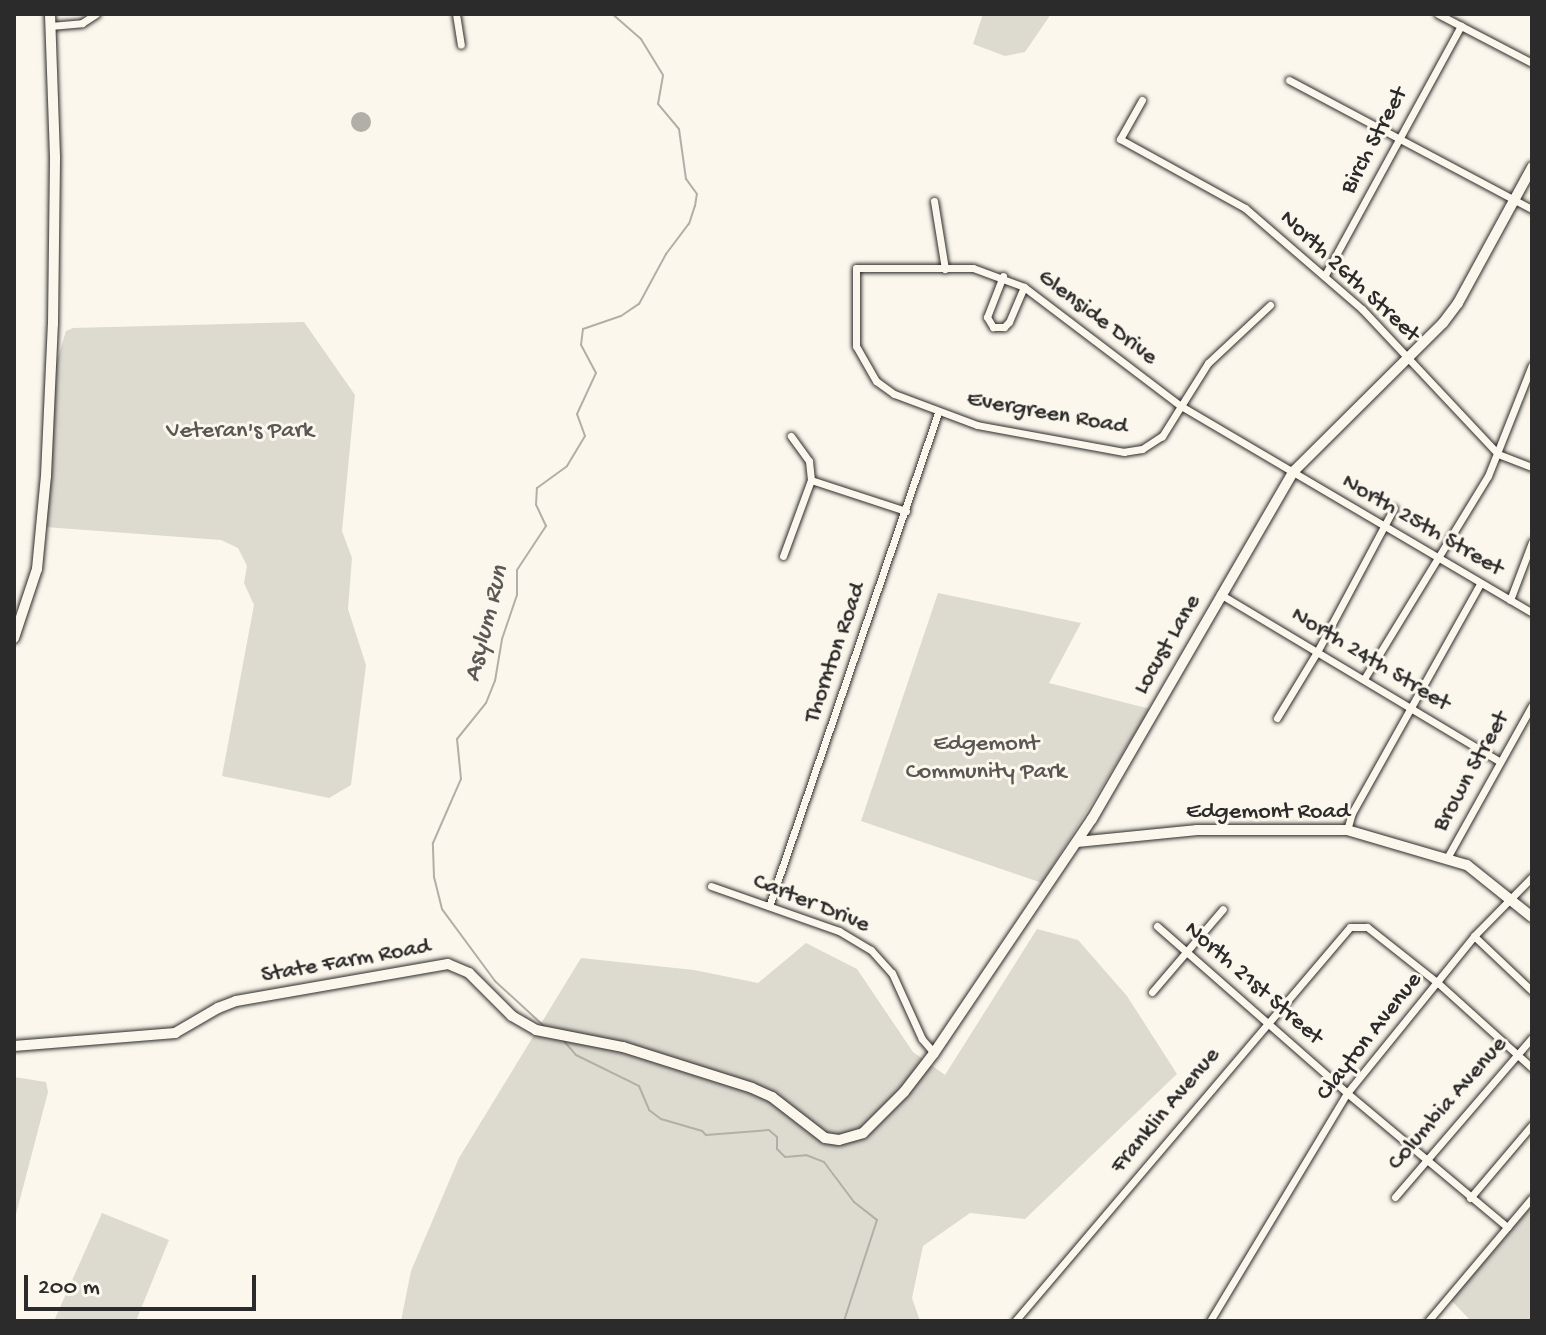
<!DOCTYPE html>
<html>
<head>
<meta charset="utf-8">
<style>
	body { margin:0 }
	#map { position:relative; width:1546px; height:1335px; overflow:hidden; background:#fbf7ec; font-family:"Gochi Hand",sans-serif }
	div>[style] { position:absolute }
	.green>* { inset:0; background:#dddad0 }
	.water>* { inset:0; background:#b1afa7 }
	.round { border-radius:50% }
	.stream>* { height:2px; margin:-1px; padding:0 1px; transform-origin:1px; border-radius:1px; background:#b1afa7 }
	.roads { filter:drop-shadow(0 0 2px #2b2b2b) drop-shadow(0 0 2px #2b2b2b) }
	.street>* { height:7px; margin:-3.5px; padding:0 3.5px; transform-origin:3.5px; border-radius:3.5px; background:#fbf7ec }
	.secondary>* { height:10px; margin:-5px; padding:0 5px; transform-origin:5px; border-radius:5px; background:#fbf7ec }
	span { translate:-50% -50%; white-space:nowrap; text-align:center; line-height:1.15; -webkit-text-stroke:6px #fbf7ec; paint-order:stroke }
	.street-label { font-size:24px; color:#2b2b2b }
	.park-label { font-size:24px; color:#585754 }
	.water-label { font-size:26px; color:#5a5956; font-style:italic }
	.frame { position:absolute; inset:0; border:16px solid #2b2b2b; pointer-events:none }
	.scale { position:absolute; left:24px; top:1275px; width:232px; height:36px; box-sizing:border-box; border:4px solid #2b2b2b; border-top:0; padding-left:10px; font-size:24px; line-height:28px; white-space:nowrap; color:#2b2b2b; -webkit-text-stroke:6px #fbf7ec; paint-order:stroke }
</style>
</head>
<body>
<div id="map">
	<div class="green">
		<i style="clip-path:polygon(983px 14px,1051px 14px,1025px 52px,1005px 56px,973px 44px)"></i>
		<i style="clip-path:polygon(304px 322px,355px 395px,342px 531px,352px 558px,348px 609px,366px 665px,351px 785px,329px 798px,222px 776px,254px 605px,244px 583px,247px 566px,238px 548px,221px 540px,45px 527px,56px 364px,66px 331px,73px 328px)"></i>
		<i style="clip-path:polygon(938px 593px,1081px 623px,1049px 683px,1150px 709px,1042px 883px,861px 821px)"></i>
		<i style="clip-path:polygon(1037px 929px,1078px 940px,1127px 996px,1177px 1074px,1025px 1219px,970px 1213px,923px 1246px,912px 1298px,920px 1321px,401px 1321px,411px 1271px,459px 1158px,581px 958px,694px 970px,758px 983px,806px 943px,857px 969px,913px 1052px,945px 1075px)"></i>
		<i style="clip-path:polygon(14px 1077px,46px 1082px,48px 1092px,14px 1222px)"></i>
		<i style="clip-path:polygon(1532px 1205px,1532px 1321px,1471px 1321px,1451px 1300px)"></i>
		<i style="clip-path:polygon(102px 1213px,169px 1240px,136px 1321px,54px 1321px)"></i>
	</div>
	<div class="water">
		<i class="round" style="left:351px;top:112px;width:20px;height:20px"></i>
	</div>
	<div class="stream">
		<i style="left:545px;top:1027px;width:68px;rotate:-137.4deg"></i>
		<i style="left:495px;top:981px;width:89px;rotate:-126.4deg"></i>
		<i style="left:442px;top:909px;width:33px;rotate:-104deg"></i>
		<i style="left:434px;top:877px;width:34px;rotate:-92deg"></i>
		<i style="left:433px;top:843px;width:70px;rotate:-66.4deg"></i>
		<i style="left:461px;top:779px;width:40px;rotate:-95.7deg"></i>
		<i style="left:457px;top:739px;width:46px;rotate:-51.1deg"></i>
		<i style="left:486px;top:703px;width:24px;rotate:-68deg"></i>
		<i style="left:495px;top:681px;width:43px;rotate:-80.5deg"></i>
		<i style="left:502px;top:639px;width:46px;rotate:-71.2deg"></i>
		<i style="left:517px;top:595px;width:25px;rotate:-90deg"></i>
		<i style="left:517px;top:570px;width:53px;rotate:-56.6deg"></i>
		<i style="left:546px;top:526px;width:23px;rotate:-115deg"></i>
		<i style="left:536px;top:505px;width:17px;rotate:-87deg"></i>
		<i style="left:537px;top:488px;width:37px;rotate:-36deg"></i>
		<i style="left:567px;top:466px;width:35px;rotate:-59deg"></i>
		<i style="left:585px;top:436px;width:23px;rotate:-110deg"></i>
		<i style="left:577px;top:414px;width:45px;rotate:-65.1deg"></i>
		<i style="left:596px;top:373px;width:32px;rotate:-118deg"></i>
		<i style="left:581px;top:345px;width:16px;rotate:-83deg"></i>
		<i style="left:583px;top:329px;width:40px;rotate:-18.9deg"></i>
		<i style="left:621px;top:316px;width:22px;rotate:-34deg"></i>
		<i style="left:639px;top:304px;width:57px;rotate:-61.6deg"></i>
		<i style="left:666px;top:254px;width:38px;rotate:-53deg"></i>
		<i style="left:689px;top:224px;width:19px;rotate:-72deg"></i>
		<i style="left:695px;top:206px;width:12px;rotate:-81deg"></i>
		<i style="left:697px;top:194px;width:19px;rotate:-126deg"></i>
		<i style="left:686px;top:179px;width:50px;rotate:-98deg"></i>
		<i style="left:679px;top:129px;width:33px;rotate:-130deg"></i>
		<i style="left:658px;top:104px;width:29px;rotate:-80deg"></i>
		<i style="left:663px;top:75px;width:42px;rotate:-121.4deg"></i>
		<i style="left:641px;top:39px;width:38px;rotate:-139deg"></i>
		<i style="left:563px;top:1040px;width:20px;rotate:49deg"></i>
		<i style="left:576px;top:1055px;width:70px;rotate:26.2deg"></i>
		<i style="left:639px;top:1086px;width:26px;rotate:67deg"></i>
		<i style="left:649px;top:1110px;width:15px;rotate:37deg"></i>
		<i style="left:661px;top:1119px;width:43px;rotate:16.3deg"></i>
		<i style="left:702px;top:1131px;width:6px;rotate:45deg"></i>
		<i style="left:706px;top:1135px;width:63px;rotate:-4.5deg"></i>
		<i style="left:769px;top:1130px;width:11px;rotate:41deg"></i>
		<i style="left:777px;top:1137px;width:12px;rotate:90deg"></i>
		<i style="left:777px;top:1149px;width:11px;rotate:45deg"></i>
		<i style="left:785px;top:1157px;width:21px;rotate:-5deg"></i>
		<i style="left:806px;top:1155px;width:19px;rotate:21deg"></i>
		<i style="left:824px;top:1162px;width:50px;rotate:53.1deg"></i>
		<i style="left:854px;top:1202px;width:29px;rotate:38deg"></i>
		<i style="left:877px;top:1220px;width:106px;rotate:108.1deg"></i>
	</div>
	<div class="roads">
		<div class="street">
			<i style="left:456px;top:14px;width:31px;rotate:81deg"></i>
			<i style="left:1438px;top:14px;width:106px;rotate:27.5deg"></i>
			<i style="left:50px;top:26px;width:32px;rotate:-5deg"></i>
			<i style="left:82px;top:23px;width:17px;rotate:-33deg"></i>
			<i style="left:1289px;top:80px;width:275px;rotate:28deg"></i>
			<i style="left:1142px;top:100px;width:45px;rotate:119.4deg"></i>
			<i style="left:1120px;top:139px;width:143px;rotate:28.9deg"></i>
			<i style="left:1245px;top:208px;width:155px;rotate:40.8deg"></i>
			<i style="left:1362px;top:309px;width:199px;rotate:46.8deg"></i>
			<i style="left:1498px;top:454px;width:36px;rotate:21deg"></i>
			<i style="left:934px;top:201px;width:69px;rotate:80.8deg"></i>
			<i style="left:1325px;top:275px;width:284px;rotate:-61.4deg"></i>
			<i style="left:1003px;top:276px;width:44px;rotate:111.3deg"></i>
			<i style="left:987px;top:317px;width:12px;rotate:59deg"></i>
			<i style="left:993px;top:327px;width:11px"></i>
			<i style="left:1004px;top:327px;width:7px;rotate:-45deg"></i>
			<i style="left:1009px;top:322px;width:38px;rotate:-67deg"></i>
			<i style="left:1270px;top:305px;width:85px;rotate:136.9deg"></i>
			<i style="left:1208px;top:363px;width:51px;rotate:122.1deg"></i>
			<i style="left:1181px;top:406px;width:36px;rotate:122deg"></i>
			<i style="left:1162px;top:436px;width:24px;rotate:147deg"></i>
			<i style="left:1142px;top:449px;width:18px;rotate:171deg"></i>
			<i style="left:1124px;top:452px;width:149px;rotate:-169.6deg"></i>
			<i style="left:977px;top:425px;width:89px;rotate:-159.5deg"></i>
			<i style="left:894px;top:394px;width:22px;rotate:-144deg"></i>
			<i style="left:876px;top:381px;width:40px;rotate:-119.7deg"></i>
			<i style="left:856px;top:346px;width:78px;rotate:-90deg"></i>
			<i style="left:856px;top:268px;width:117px"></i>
			<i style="left:973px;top:268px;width:54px;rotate:20.4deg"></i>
			<i style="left:1024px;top:287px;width:197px;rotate:37.2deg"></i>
			<i style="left:1181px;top:406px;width:407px;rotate:30.5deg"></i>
			<i style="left:811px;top:480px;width:100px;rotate:18.1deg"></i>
			<i style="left:783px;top:556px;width:81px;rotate:-69.8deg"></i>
			<i style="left:811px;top:480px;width:19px;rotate:-96deg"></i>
			<i style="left:809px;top:461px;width:31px;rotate:-126deg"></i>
			<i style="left:1220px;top:594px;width:325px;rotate:30.9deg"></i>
			<i style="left:1510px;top:600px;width:62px;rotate:-69.2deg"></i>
			<i style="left:1364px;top:679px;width:238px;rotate:-58.6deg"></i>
			<i style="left:1488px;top:476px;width:119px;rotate:-68.4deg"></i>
			<i style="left:1277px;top:718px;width:77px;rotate:-58.8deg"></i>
			<i style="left:1317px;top:652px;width:163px;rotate:-61.9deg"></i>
			<i style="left:1347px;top:830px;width:18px;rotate:-74deg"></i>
			<i style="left:1352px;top:813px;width:262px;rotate:-60.8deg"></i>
			<i style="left:1447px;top:858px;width:175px;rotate:-60.9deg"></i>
			<i style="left:711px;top:886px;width:136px;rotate:19.4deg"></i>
			<i style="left:839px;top:931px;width:37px;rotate:31deg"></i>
			<i style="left:871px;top:950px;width:31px;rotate:48deg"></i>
			<i style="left:892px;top:973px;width:72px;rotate:65.6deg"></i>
			<i style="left:922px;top:1039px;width:18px;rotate:49deg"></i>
			<i style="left:769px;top:906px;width:521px;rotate:-71.08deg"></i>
			<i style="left:1157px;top:926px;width:253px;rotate:41.3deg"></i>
			<i style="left:1347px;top:1093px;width:209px;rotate:39.9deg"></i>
			<i style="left:1474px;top:936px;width:80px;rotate:43.5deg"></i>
			<i style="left:1152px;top:992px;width:109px;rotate:-49.5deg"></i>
			<i style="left:1395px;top:1197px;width:210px;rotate:-49.3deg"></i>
			<i style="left:1470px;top:1198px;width:96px;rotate:-49.7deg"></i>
			<i style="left:1015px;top:1321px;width:517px;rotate:-49.63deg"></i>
			<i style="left:1350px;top:927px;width:17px"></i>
			<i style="left:1367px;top:927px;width:90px;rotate:38.3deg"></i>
			<i style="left:1438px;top:983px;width:127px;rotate:42.1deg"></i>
			<i style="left:1210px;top:1321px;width:266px;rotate:-59deg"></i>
			<i style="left:1347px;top:1093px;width:202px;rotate:-51deg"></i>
			<i style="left:1474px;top:936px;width:83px;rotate:-45.5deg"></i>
			<i style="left:1428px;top:1321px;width:161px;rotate:-49.8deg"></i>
		</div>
		<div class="secondary">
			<i style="left:14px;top:638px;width:73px;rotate:-71.6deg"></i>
			<i style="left:37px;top:569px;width:93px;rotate:-84.5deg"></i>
			<i style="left:46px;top:476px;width:152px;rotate:-87.4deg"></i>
			<i style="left:53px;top:324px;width:167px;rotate:-89.3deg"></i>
			<i style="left:55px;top:157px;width:143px;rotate:-92deg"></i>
			<i style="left:1077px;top:842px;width:121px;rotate:-5.7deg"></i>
			<i style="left:1197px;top:830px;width:150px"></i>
			<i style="left:1347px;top:830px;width:125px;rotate:16.3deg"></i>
			<i style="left:1467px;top:865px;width:83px;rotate:38.7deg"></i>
			<i style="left:14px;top:1046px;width:162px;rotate:-4.6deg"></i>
			<i style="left:175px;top:1033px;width:50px;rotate:-30.2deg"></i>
			<i style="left:218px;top:1008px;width:19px;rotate:-21deg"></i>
			<i style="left:236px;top:1001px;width:215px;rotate:-9.9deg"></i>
			<i style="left:448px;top:964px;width:23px;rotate:23deg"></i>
			<i style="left:469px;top:973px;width:61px;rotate:45deg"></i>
			<i style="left:512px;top:1016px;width:28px;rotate:30deg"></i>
			<i style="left:536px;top:1030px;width:89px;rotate:11.1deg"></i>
			<i style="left:623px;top:1047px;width:135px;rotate:17.6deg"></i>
			<i style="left:752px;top:1088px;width:22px;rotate:24deg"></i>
			<i style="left:772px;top:1097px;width:67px;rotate:37.7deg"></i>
			<i style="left:825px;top:1138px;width:14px;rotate:8deg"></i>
			<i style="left:839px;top:1140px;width:25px;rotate:-16deg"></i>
			<i style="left:863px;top:1133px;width:58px;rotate:-45deg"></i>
			<i style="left:904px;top:1092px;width:49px;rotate:-52.4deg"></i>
			<i style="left:934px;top:1053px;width:282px;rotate:-56deg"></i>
			<i style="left:1092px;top:819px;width:401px;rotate:-59.9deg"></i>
			<i style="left:1293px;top:472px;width:211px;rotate:-44.8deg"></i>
			<i style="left:1443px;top:323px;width:25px;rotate:-53deg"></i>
			<i style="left:1458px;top:303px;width:155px;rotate:-61.4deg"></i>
		</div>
	</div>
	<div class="street-label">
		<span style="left:1375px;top:141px;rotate:-62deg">Birch Street</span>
		<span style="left:1349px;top:277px;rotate:43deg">North 26th Street</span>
		<span style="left:1097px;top:318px;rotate:37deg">Glenside Drive</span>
		<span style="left:1047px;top:414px;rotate:10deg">Evergreen Road</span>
		<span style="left:1422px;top:526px;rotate:30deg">North 25th Street</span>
		<span style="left:1168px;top:645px;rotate:-60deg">Locust Lane</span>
		<span style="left:836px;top:653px;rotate:-71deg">Thornton Road</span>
		<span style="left:1370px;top:660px;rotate:31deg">North 24th Street</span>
		<span style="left:1472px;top:772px;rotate:-61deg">Brown Street</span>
		<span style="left:1268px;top:813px">Edgemont Road</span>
		<span style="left:811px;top:904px;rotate:22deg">Carter Drive</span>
		<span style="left:346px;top:962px;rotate:-10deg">State Farm Road</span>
		<span style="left:1253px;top:984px;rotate:41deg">North 21st Street</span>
		<span style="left:1370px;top:1037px;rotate:-52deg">Clayton Avenue</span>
		<span style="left:1448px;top:1104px;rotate:-49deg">Columbia Avenue</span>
		<span style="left:1166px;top:1111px;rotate:-50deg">Franklin Avenue</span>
	</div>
	<div class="park-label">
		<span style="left:240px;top:432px">Veteran's Park</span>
		<span style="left:986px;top:759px">Edgemont<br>Community Park</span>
	</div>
	<div class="water-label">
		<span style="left:488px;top:624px;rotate:-76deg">Asylum Run</span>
	</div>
	<div class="frame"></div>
	<div class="scale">200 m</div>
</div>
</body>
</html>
